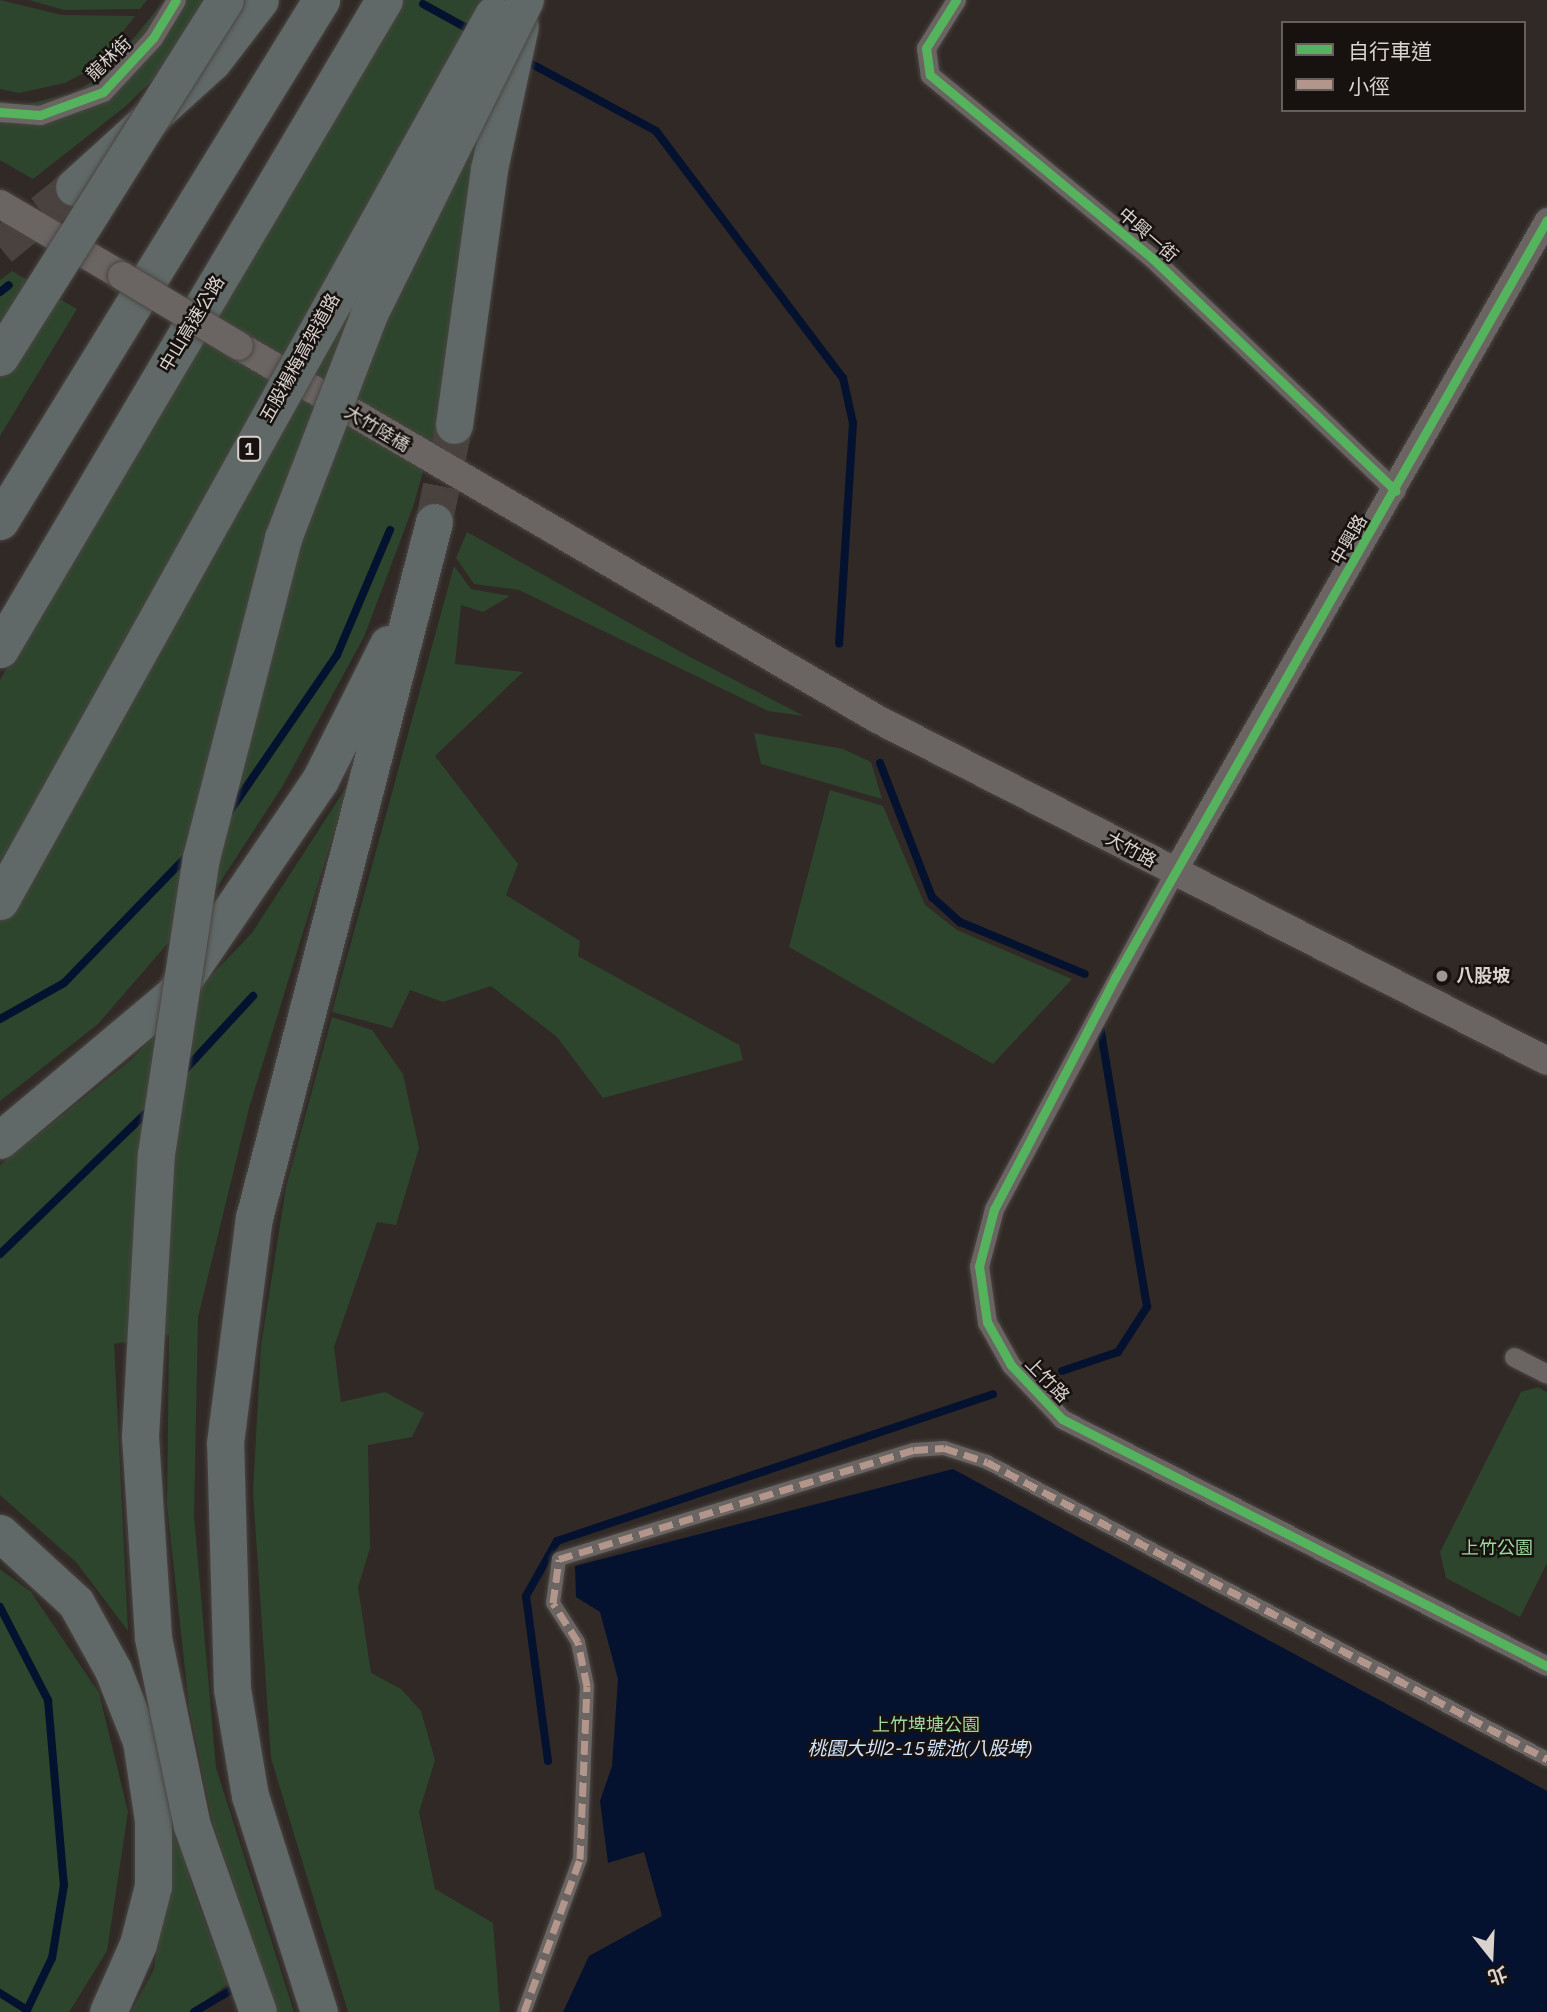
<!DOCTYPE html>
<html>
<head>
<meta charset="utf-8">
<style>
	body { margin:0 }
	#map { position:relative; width:1547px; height:2012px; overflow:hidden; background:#302926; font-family:"IBM Plex Sans","Noto Sans TC",sans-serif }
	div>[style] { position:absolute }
	.green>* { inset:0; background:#2e452d }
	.water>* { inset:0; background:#041230 }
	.stream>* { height:8px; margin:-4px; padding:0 4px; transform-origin:4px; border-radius:4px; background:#041230 }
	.motorway-tunnel>* { height:37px; margin-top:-18.5px; transform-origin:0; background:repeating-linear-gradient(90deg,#49423f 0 37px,transparent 0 55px) }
	.roads { filter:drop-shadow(0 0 2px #4a4542) drop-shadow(0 0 2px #4a4542) }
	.pedestrian>* { height:14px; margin:-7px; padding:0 7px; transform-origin:7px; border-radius:7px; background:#6a6462 }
	.minor>* { height:19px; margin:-9.5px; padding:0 9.5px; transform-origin:9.5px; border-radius:9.5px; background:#6a6462 }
	.tertiary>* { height:24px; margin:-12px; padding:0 12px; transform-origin:12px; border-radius:12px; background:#6a6462 }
	.secondary>* { height:28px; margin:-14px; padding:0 14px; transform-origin:14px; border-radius:14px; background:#6a6462 }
	.motorway>* { height:37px; margin:-18.5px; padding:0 18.5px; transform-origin:18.5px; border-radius:18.5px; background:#606967 }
	.bridges { filter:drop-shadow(0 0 2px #4a4542) drop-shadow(0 0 2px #4a4542) }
	.secondary-bridge>* { height:28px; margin:-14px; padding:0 14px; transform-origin:14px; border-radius:14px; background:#6a6462 }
	.motorway-bridge>* { height:37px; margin:-18.5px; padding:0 18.5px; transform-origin:18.5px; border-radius:18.5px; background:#606967 }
	.quiet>* { height:7px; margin-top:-3.5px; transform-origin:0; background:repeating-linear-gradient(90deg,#b2968c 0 14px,transparent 0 21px) }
	.cycleway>* { height:9px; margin:-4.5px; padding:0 4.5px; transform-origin:4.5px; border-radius:4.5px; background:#56b35d }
	.dots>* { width:19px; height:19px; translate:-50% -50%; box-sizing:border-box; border:4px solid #171210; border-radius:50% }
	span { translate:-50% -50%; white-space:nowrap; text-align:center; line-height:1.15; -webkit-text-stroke:5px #171210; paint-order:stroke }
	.shield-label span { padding:2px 5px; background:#171210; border:2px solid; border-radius:5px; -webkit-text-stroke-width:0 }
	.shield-label { font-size:16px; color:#d9d2ce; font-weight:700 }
	.street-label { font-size:18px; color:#d9d2ce }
	.poi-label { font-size:18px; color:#d9d2ce; font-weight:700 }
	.left { translate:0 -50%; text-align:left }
	.park-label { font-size:18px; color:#9dd79c }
	.water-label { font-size:19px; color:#d1e3fd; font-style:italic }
	.legend { position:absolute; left:1281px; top:21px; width:245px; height:91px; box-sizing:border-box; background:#171210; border:2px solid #655f5c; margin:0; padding:9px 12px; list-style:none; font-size:21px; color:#d9d2ce }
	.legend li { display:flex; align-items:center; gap:14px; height:35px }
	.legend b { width:35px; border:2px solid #655f5c }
	.north { position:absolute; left:1456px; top:1921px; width:70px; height:70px; -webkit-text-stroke:5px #171210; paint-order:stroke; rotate:162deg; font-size:19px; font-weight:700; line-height:28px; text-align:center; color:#d9d2ce }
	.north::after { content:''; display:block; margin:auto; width:24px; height:32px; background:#d9d2ce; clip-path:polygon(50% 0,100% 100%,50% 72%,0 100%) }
</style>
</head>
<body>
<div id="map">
	<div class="green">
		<i style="clip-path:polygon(0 0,62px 15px,135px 16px,95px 67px,65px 83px,19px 93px,0 89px)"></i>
		<i style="clip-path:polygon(29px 0,147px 0,140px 9px,64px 10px)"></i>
		<i style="clip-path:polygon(165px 0,235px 0,126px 106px,33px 179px,0 160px,0 101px,23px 105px,74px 93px,104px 74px)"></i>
		<i style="clip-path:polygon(404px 0,529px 0,442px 404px,413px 507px,364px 637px,282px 787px,219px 884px,98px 1024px,0 1101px,0 680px)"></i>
		<i style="clip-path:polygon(12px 271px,77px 309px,0 436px,0 280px)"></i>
		<i style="clip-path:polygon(467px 532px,690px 657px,804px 716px,768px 711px,519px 590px,474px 584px,456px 558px)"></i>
		<i style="clip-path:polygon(454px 566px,471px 589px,510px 596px,483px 612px,461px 605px,455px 664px,523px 672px,435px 756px,518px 864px,506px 895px,580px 941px,578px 956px,739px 1045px,743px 1060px,603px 1098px,557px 1037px,491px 986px,443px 1002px,410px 990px,392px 1028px,332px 1012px)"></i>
		<i style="clip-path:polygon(754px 733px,843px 749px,871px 762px,882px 799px,761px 764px)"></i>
		<i style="clip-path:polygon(349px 783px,249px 1108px,198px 1317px,194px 1516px,216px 1768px,294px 2012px,278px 2012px,213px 1824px,189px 1706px,167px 1505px,169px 1335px,114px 1344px,128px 1631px,76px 1562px,0 1495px,0 1165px,131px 1060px,252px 933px)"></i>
		<i style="clip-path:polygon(830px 790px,883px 806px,925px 905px,957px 930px,1072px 979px,993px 1064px,789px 947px)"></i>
		<i style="clip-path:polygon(332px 1017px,372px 1030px,403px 1074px,419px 1148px,396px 1225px,377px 1222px,334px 1347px,341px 1402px,385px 1392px,424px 1413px,412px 1437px,368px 1445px,370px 1548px,358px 1587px,371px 1673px,401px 1689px,421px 1711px,435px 1760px,419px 1812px,435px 1889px,493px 1923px,500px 2012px,348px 2012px,271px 1758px,253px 1492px,261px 1346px,286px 1187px)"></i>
		<i style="clip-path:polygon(1538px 1387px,1547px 1392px,1547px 1563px,1520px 1617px,1446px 1578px,1440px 1552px,1521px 1392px)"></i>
		<i style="clip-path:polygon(0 1569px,31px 1592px,99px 1693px,128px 1812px,107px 1951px,69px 2012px,0 2012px)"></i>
		<i style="clip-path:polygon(164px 1777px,192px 1886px,228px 1984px,190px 2012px,131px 2012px,154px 1969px,162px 1919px)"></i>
	</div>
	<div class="water">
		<i style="clip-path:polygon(953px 1469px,1547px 1791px,1547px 2012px,563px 2012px,589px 1956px,662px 1916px,644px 1852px,608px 1863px,600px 1801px,612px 1766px,618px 1679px,600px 1612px,576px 1597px,575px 1566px)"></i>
	</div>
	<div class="stream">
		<i style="left:423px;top:4px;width:56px;rotate:28.9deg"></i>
		<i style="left:528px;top:62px;width:145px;rotate:28.3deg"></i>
		<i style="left:656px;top:131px;width:310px;rotate:52.9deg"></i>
		<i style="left:843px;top:378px;width:46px;rotate:77.5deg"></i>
		<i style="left:853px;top:423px;width:221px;rotate:93.6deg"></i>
		<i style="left:0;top:292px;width:11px;rotate:-38deg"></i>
		<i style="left:880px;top:763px;width:144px;rotate:68.8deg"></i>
		<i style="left:932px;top:897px;width:38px;rotate:42deg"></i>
		<i style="left:960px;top:922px;width:135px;rotate:22.6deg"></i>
		<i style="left:225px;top:818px;width:198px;rotate:-55.5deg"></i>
		<i style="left:337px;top:655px;width:136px;rotate:-67deg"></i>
		<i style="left:0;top:1019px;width:73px;rotate:-29.4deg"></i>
		<i style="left:64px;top:983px;width:180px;rotate:-45.9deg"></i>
		<i style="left:182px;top:1073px;width:105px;rotate:-47.3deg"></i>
		<i style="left:0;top:1254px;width:209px;rotate:-44deg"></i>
		<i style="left:1062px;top:1371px;width:59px;rotate:-18.7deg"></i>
		<i style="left:1118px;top:1352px;width:54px;rotate:-57.2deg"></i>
		<i style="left:1147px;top:1307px;width:290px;rotate:-99.5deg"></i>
		<i style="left:0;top:1607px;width:105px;rotate:62.7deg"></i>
		<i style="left:48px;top:1700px;width:186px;rotate:85.1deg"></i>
		<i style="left:64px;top:1885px;width:74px;rotate:99.3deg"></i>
		<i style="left:52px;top:1958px;width:58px;rotate:115.7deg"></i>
		<i style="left:27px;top:2010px;width:32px;rotate:-148deg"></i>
		<i style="left:548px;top:1761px;width:166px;rotate:-97.6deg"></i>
		<i style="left:526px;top:1596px;width:63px;rotate:-60.6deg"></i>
		<i style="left:557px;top:1541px;width:460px;rotate:-18.6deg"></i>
		<i style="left:194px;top:2012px;width:45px;rotate:-30.5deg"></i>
	</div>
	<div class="motorway-tunnel">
		<i style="left:0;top:247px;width:95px;rotate:-39deg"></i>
		<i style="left:434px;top:522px;width:99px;rotate:-78.3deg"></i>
	</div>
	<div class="roads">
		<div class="pedestrian">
			<i style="left:524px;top:2012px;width:163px;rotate:-69.9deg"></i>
			<i style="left:580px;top:1859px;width:173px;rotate:-87.7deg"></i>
			<i style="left:587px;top:1686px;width:45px;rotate:-101.6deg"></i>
			<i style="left:578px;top:1642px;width:46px;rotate:-122.7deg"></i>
			<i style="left:553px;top:1603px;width:44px;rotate:-82.2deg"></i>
			<i style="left:559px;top:1559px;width:371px;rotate:-17.1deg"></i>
			<i style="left:914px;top:1450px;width:30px;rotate:-4deg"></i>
			<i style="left:944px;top:1448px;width:45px;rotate:18deg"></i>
			<i style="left:987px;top:1462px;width:634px;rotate:27.94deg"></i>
		</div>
		<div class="minor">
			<i style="left:956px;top:0;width:57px;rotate:122deg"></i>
			<i style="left:926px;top:48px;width:27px;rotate:82deg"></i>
			<i style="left:930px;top:75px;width:288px;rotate:39.5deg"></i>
			<i style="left:1152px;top:258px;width:337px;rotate:43.7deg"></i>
			<i style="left:0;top:112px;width:40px;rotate:4.3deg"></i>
			<i style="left:40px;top:115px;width:67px;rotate:-20.1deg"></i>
			<i style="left:103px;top:92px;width:74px;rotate:-47.2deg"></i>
			<i style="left:153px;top:38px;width:44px;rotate:-58.8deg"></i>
			<i style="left:1174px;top:873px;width:381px;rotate:118.2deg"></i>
			<i style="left:994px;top:1209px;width:59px;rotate:104.7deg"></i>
			<i style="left:979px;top:1266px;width:57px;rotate:81.9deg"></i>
			<i style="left:987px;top:1322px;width:49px;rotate:60.8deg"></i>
			<i style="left:1011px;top:1365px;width:74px;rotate:46.6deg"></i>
			<i style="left:1062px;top:1419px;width:544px;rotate:26.99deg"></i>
			<i style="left:1514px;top:1357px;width:37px;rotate:27deg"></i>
		</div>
		<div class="tertiary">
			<i style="left:1174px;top:873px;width:752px;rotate:-60.26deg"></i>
		</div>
		<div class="secondary">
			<i style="left:0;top:204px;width:142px;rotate:30.5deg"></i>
			<i style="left:239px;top:346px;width:739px;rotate:30.31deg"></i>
			<i style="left:877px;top:719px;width:752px;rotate:27.04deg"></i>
		</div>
		<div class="motorway">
			<i style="left:74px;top:187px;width:186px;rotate:-42.2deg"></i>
			<i style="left:212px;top:62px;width:78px;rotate:-52.3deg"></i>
			<i style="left:454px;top:425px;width:258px;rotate:-82.2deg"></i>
			<i style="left:489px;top:169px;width:146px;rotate:-77.8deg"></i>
			<i style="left:0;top:521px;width:612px;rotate:-58.36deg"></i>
			<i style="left:0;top:649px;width:754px;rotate:-59.39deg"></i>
			<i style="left:0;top:1140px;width:227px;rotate:-40deg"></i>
			<i style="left:174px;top:994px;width:259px;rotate:-55.7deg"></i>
			<i style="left:320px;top:780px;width:152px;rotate:-63.4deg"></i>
			<i style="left:0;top:1533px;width:103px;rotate:42.6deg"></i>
			<i style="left:76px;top:1603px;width:77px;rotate:61.1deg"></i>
			<i style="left:113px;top:1670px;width:76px;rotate:68.5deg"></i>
			<i style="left:141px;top:1741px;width:80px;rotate:81.4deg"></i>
			<i style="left:153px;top:1820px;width:66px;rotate:90deg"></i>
			<i style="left:153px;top:1886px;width:60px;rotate:104.5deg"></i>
			<i style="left:138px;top:1944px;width:74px;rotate:113.8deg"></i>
			<i style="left:319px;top:2012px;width:227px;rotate:-107.7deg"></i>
			<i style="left:250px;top:1796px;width:109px;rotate:-99.5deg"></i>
			<i style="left:232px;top:1689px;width:246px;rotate:-91.6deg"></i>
			<i style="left:225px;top:1443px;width:227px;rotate:-82.7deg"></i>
			<i style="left:254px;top:1218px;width:719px;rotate:-75.5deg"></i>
		</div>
	</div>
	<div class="bridges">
		<div class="secondary-bridge">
			<i style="left:122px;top:276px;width:136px;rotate:30.9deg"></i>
		</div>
		<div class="motorway-bridge">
			<i style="left:0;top:357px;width:422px;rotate:-57.8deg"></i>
			<i style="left:0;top:901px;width:1014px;rotate:-60.91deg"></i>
			<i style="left:258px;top:2012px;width:197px;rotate:-109.5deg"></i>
			<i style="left:192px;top:1826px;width:193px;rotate:-101.7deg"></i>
			<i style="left:153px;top:1637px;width:200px;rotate:-93.7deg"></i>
			<i style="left:140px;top:1437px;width:283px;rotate:-86.8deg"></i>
			<i style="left:156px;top:1154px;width:299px;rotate:-81.4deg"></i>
			<i style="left:201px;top:858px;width:330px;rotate:-75.6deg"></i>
			<i style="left:283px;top:538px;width:238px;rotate:-69deg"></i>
			<i style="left:368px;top:316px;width:353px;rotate:-63.6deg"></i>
		</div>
	</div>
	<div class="quiet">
		<i style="left:524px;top:2012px;width:163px;rotate:-69.9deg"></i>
		<i style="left:580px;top:1859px;width:173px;rotate:-87.7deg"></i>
		<i style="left:587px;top:1686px;width:45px;rotate:-101.6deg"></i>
		<i style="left:578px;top:1642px;width:46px;rotate:-122.7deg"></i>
		<i style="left:553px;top:1603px;width:44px;rotate:-82.2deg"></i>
		<i style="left:559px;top:1559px;width:371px;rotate:-17.1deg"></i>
		<i style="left:914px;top:1450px;width:30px;rotate:-4deg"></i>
		<i style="left:944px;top:1448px;width:45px;rotate:18deg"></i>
		<i style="left:987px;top:1462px;width:634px;rotate:27.94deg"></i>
	</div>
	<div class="cycleway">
		<i style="left:956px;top:0;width:57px;rotate:122deg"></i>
		<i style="left:926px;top:48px;width:27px;rotate:82deg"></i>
		<i style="left:930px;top:75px;width:288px;rotate:39.5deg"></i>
		<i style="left:1152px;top:258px;width:337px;rotate:43.7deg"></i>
		<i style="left:0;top:112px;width:40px;rotate:4.3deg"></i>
		<i style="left:40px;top:115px;width:67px;rotate:-20.1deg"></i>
		<i style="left:103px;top:92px;width:74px;rotate:-47.2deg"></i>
		<i style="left:153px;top:38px;width:44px;rotate:-58.8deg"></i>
		<i style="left:1547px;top:220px;width:872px;rotate:119.68deg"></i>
		<i style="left:1115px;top:978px;width:261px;rotate:117.6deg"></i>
		<i style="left:994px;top:1209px;width:59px;rotate:104.7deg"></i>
		<i style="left:979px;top:1266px;width:57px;rotate:81.9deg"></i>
		<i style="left:987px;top:1322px;width:49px;rotate:60.8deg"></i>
		<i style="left:1011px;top:1365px;width:74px;rotate:46.6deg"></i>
		<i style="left:1062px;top:1419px;width:544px;rotate:26.99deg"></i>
	</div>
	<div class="dots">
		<i style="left:1442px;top:976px;background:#9e9793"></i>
	</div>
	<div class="shield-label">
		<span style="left:249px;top:449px">1</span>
	</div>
	<div class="street-label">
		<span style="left:109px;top:59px;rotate:-44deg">龍林街</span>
		<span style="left:1148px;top:235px;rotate:41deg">中興一街</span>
		<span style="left:192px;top:324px;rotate:-59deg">中山高速公路</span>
		<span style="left:300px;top:358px;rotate:-61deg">五股楊梅高架道路</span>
		<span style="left:377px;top:429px;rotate:31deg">大竹陸橋</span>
		<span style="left:1349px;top:540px;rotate:-60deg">中興路</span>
		<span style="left:1131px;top:850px;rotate:28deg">大竹路</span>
		<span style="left:1047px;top:1380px;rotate:46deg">上竹路</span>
	</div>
	<div class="poi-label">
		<span class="left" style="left:1456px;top:976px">八股坡</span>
	</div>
	<div class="park-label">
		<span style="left:1497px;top:1548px">上竹公園</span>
		<span style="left:926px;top:1725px">上竹埤塘公園</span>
	</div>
	<div class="water-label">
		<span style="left:920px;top:1749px">桃園大圳2-15號池(八股埤)</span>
	</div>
	<ul class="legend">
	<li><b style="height:9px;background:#56b35d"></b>自行車道</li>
	<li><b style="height:9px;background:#b2968c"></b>小徑</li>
	</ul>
	<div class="north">北</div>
</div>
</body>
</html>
